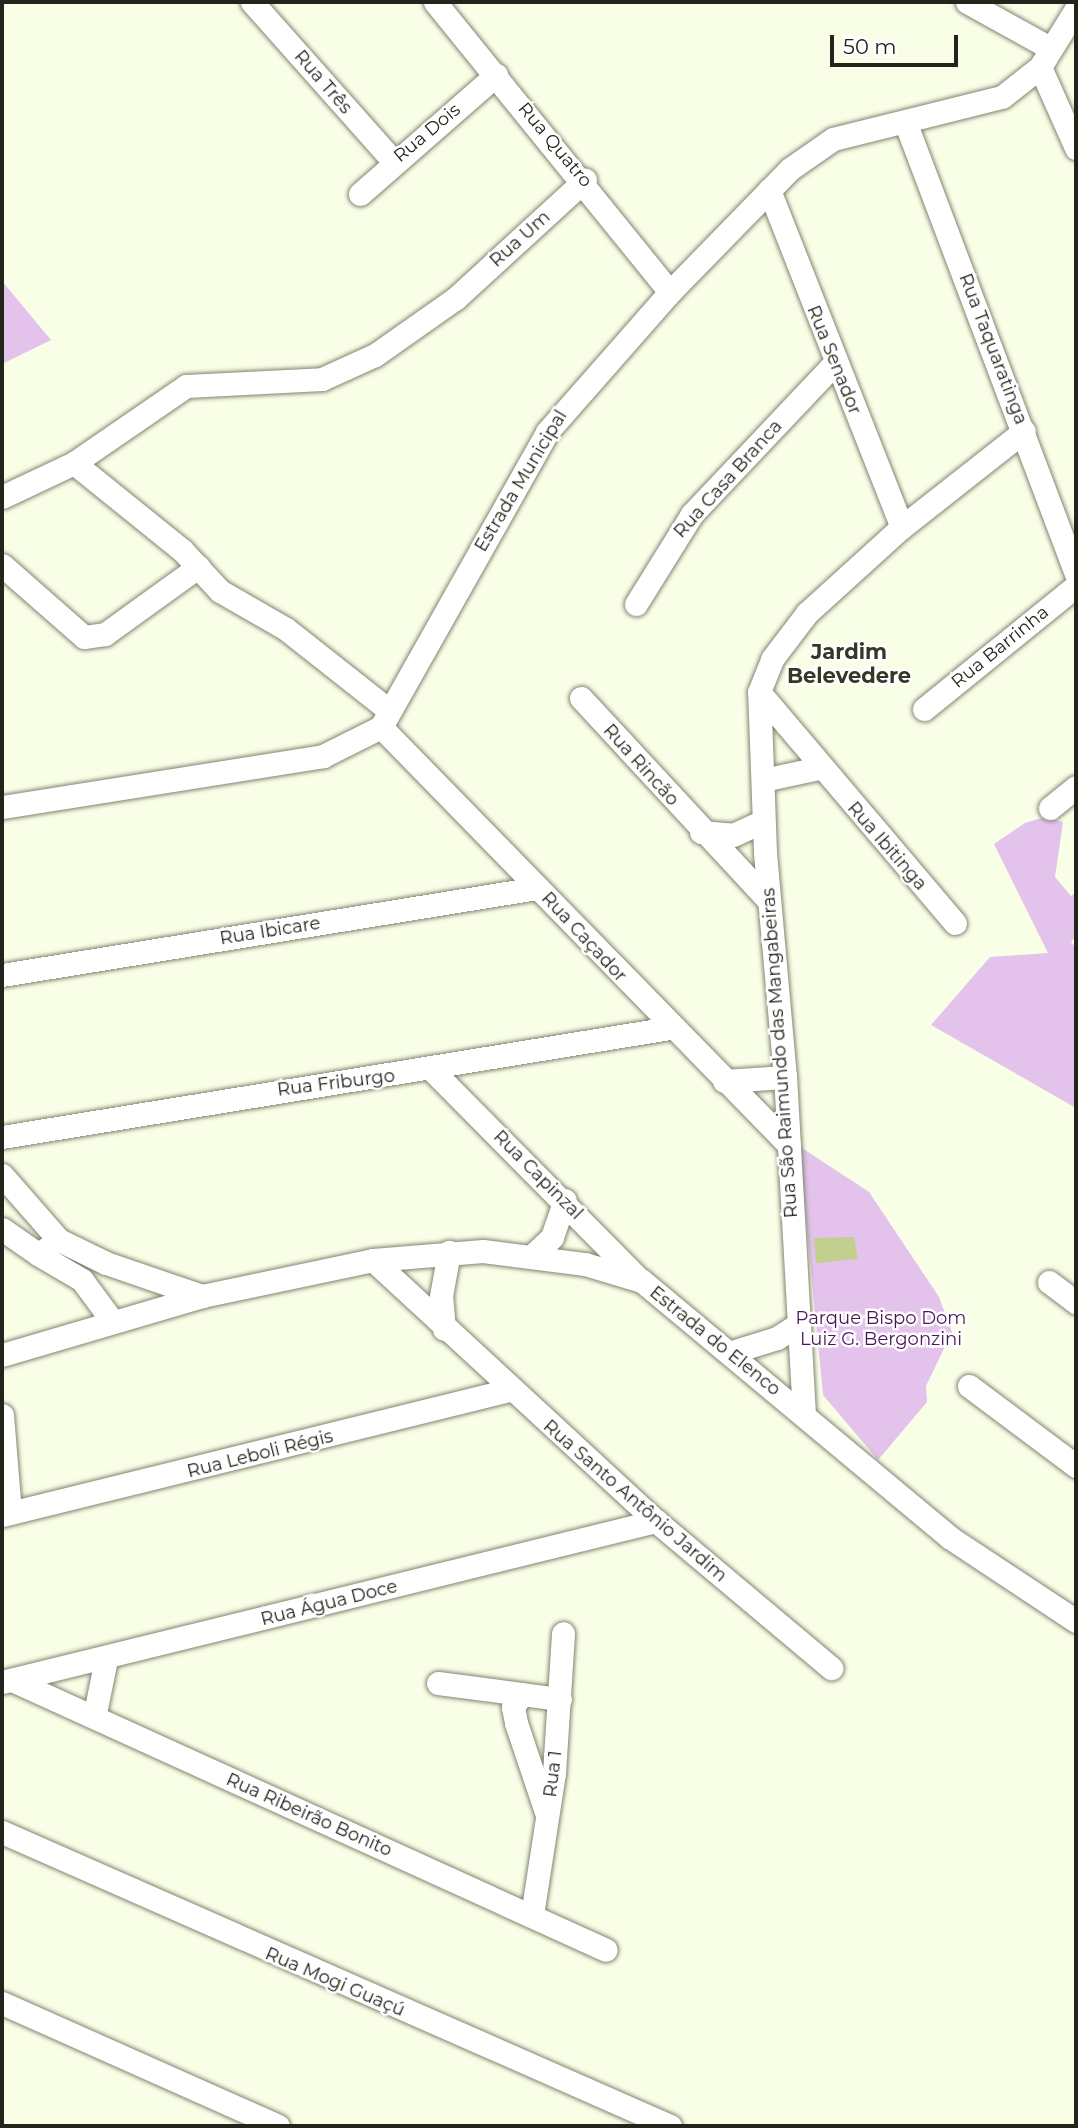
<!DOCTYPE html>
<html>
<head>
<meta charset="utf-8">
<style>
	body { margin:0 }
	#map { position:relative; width:1078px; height:2128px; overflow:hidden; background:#f9fee7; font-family:Montserrat,sans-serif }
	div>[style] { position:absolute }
	.green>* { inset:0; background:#e3c2ec }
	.building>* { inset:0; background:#c2cf8f }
	.roads { filter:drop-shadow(0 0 2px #808570) drop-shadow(0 0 2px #808570) }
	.minor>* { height:23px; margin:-11.5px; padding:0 11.5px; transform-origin:11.5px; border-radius:11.5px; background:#fff }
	span { translate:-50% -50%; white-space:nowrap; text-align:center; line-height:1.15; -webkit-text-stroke:5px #fff; paint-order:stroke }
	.street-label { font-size:18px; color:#23241c }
	.park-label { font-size:18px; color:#491654 }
	.quarter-label { font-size:21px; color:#343826; font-weight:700 }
	.frame { position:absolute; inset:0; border:4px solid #23241c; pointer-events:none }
	.scale { position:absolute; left:830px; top:35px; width:128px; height:32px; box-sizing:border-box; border:4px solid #23241c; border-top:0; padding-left:9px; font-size:21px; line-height:24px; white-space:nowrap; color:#23241c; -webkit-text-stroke:5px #fff; paint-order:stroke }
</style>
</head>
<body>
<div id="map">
	<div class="green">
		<i style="clip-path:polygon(2px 281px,51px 340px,2px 364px)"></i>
		<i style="clip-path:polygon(1045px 817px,1063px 822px,1055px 877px,1071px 896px,1076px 892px,1076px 936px,1071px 942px,1076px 948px,1076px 1108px,931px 1025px,990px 957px,1048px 953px,994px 844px,1025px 823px)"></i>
		<i style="clip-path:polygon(799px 1146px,869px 1192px,939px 1297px,952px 1332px,926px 1386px,927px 1402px,878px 1460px,823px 1395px)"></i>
	</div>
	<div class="building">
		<i style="clip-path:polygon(854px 1237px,858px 1259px,816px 1263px,814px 1238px)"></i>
	</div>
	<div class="roads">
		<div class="minor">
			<i style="left:252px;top:2px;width:213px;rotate:48.4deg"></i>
			<i style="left:435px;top:2px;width:373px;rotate:51deg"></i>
			<i style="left:967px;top:2px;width:95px;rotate:29deg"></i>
			<i style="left:1040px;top:67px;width:89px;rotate:66deg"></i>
			<i style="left:906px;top:124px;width:481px;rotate:69.3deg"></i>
			<i style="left:769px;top:190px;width:362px;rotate:68.5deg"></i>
			<i style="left:360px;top:194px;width:181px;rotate:-41.2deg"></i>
			<i style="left:74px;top:463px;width:139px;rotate:38.9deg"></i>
			<i style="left:182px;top:550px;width:56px;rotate:47.2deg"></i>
			<i style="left:220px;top:591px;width:76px;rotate:29.9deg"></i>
			<i style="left:286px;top:629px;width:132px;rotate:38.3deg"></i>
			<i style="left:2px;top:497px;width:80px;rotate:-25.3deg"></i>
			<i style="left:74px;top:463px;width:136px;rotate:-34.5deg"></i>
			<i style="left:186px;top:386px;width:136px;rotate:-2.9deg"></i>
			<i style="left:322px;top:379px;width:58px;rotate:-24.4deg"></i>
			<i style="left:375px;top:355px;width:99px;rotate:-35.1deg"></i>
			<i style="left:456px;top:298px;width:175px;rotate:-42.5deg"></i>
			<i style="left:2px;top:565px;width:109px;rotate:41.3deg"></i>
			<i style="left:84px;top:637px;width:21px;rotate:-8deg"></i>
			<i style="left:105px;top:634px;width:115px;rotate:-35.8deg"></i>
			<i style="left:636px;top:604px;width:106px;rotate:-58.1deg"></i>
			<i style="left:692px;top:514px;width:207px;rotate:-46.6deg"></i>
			<i style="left:759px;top:692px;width:303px;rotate:49.7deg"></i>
			<i style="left:581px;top:698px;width:275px;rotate:47.2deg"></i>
			<i style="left:924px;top:709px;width:196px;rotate:-39deg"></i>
			<i style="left:381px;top:727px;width:584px;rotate:45.69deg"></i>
			<i style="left:763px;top:780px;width:57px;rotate:-12.1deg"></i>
			<i style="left:2px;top:807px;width:325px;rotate:-9deg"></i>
			<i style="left:323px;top:756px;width:65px;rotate:-26.6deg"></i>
			<i style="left:381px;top:727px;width:338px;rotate:-60.6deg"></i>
			<i style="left:547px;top:432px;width:186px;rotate:-48.7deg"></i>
			<i style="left:670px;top:292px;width:172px;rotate:-45.7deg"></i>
			<i style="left:790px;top:169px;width:52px;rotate:-34.9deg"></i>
			<i style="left:833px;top:139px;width:174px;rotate:-14deg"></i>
			<i style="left:1002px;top:97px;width:48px;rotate:-38.3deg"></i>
			<i style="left:1040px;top:67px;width:68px;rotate:-58.2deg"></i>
			<i style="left:1050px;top:808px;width:33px;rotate:-39deg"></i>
			<i style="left:701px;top:832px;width:32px;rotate:5deg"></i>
			<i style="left:733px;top:835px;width:33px;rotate:-25deg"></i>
			<i style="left:2px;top:975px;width:542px;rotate:-9.24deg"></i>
			<i style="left:433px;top:1071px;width:294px;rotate:45.3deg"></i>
			<i style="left:724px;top:1081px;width:61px;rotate:-3.8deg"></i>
			<i style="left:2px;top:1137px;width:677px;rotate:-9.27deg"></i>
			<i style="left:2px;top:1175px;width:86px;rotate:48.8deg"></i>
			<i style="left:59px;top:1240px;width:52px;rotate:26.1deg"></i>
			<i style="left:106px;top:1263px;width:102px;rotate:19deg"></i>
			<i style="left:2px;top:1229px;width:44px;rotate:34.8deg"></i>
			<i style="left:38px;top:1254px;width:13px;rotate:-32deg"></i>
			<i style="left:38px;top:1254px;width:51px;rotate:30.6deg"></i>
			<i style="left:82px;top:1280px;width:52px;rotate:53.6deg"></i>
			<i style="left:533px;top:1255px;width:26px;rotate:-43deg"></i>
			<i style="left:552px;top:1237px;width:39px;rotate:-71deg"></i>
			<i style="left:373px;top:1260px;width:385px;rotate:42.7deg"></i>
			<i style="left:656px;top:1521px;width:229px;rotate:40deg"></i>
			<i style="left:1049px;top:1282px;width:34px;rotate:37deg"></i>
			<i style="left:444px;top:1329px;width:33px;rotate:-95deg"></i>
			<i style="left:441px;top:1296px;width:45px;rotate:-79.7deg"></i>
			<i style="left:732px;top:1352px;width:47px;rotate:-17.3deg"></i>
			<i style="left:777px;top:1338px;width:27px;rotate:-33deg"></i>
			<i style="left:2px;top:1355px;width:209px;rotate:-16.4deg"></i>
			<i style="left:202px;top:1296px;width:175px;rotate:-11.9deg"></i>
			<i style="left:373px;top:1260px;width:110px;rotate:-4.7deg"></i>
			<i style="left:483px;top:1251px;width:103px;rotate:7.3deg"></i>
			<i style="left:585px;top:1264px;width:59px;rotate:16.6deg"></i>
			<i style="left:642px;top:1281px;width:400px;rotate:39.8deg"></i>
			<i style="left:949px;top:1537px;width:152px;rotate:33.5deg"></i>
			<i style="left:969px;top:1386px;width:134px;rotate:36.8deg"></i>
			<i style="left:2px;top:1415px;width:98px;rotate:85.3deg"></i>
			<i style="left:804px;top:1415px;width:339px;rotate:-93.2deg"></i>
			<i style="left:785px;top:1077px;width:226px;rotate:-95.1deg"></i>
			<i style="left:765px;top:852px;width:160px;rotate:-92.1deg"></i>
			<i style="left:759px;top:692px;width:35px;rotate:-68deg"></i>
			<i style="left:772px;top:659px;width:58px;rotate:-52.7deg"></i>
			<i style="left:807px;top:613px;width:128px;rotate:-42.2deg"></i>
			<i style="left:902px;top:527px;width:155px;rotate:-38.2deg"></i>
			<i style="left:2px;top:1515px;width:522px;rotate:-13.85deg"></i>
			<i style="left:12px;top:1680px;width:652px;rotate:24.44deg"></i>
			<i style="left:2px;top:1682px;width:674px;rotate:-13.83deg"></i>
			<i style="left:438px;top:1683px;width:123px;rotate:7.5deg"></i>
			<i style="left:522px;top:1694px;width:16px;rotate:125deg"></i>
			<i style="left:513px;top:1707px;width:16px;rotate:79deg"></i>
			<i style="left:516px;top:1723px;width:94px;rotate:71.4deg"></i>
			<i style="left:95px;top:1713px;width:55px;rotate:-78.5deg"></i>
			<i style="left:2px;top:1832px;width:730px;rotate:23.76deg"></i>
			<i style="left:532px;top:1915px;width:144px;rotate:-81.2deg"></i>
			<i style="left:554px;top:1773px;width:140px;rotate:-86.3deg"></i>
			<i style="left:2px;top:2003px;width:302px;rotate:24deg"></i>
		</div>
	</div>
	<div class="street-label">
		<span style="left:323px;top:82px;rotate:49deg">Rua Três</span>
		<span style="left:427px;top:133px;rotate:-40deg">Rua Dois</span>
		<span style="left:555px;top:145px;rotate:50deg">Rua Quatro</span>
		<span style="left:520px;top:239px;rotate:-42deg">Rua Um</span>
		<span style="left:993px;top:349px;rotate:69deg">Rua Taquaratinga</span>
		<span style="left:834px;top:360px;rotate:68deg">Rua Senador</span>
		<span style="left:728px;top:479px;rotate:-48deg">Rua Casa Branca</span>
		<span style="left:521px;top:481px;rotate:-59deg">Estrada Municipal</span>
		<span style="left:1000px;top:647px;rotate:-39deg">Rua Barrinha</span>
		<span style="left:641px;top:765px;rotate:48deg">Rua Rincão</span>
		<span style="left:887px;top:846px;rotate:49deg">Rua Ibitinga</span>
		<span style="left:270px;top:931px;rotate:-9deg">Rua Ibicare</span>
		<span style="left:584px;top:937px;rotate:47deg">Rua Caçador</span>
		<span style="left:780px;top:1053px;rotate:-94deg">Rua São Raimundo das Mangabeiras</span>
		<span style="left:336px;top:1083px;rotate:-7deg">Rua Friburgo</span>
		<span style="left:538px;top:1175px;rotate:45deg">Rua Capinzal</span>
		<span style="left:715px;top:1341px;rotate:39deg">Estrada do Elenco</span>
		<span style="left:260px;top:1454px;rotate:-14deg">Rua Leboli Régis</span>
		<span style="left:635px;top:1501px;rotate:41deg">Rua Santo Antônio Jardim</span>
		<span style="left:329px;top:1603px;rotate:-14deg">Rua Água Doce</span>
		<span style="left:553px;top:1774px;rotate:-83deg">Rua 1</span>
		<span style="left:309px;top:1815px;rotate:24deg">Rua Ribeirão Bonito</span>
		<span style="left:335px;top:1982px;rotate:23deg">Rua Mogi Guaçú</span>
	</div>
	<div class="park-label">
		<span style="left:881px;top:1329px">Parque Bispo Dom<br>Luiz G. Bergonzini</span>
	</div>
	<div class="quarter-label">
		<span style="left:849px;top:664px">Jardim<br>Belevedere</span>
	</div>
	<div class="frame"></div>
	<div class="scale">50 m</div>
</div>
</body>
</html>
